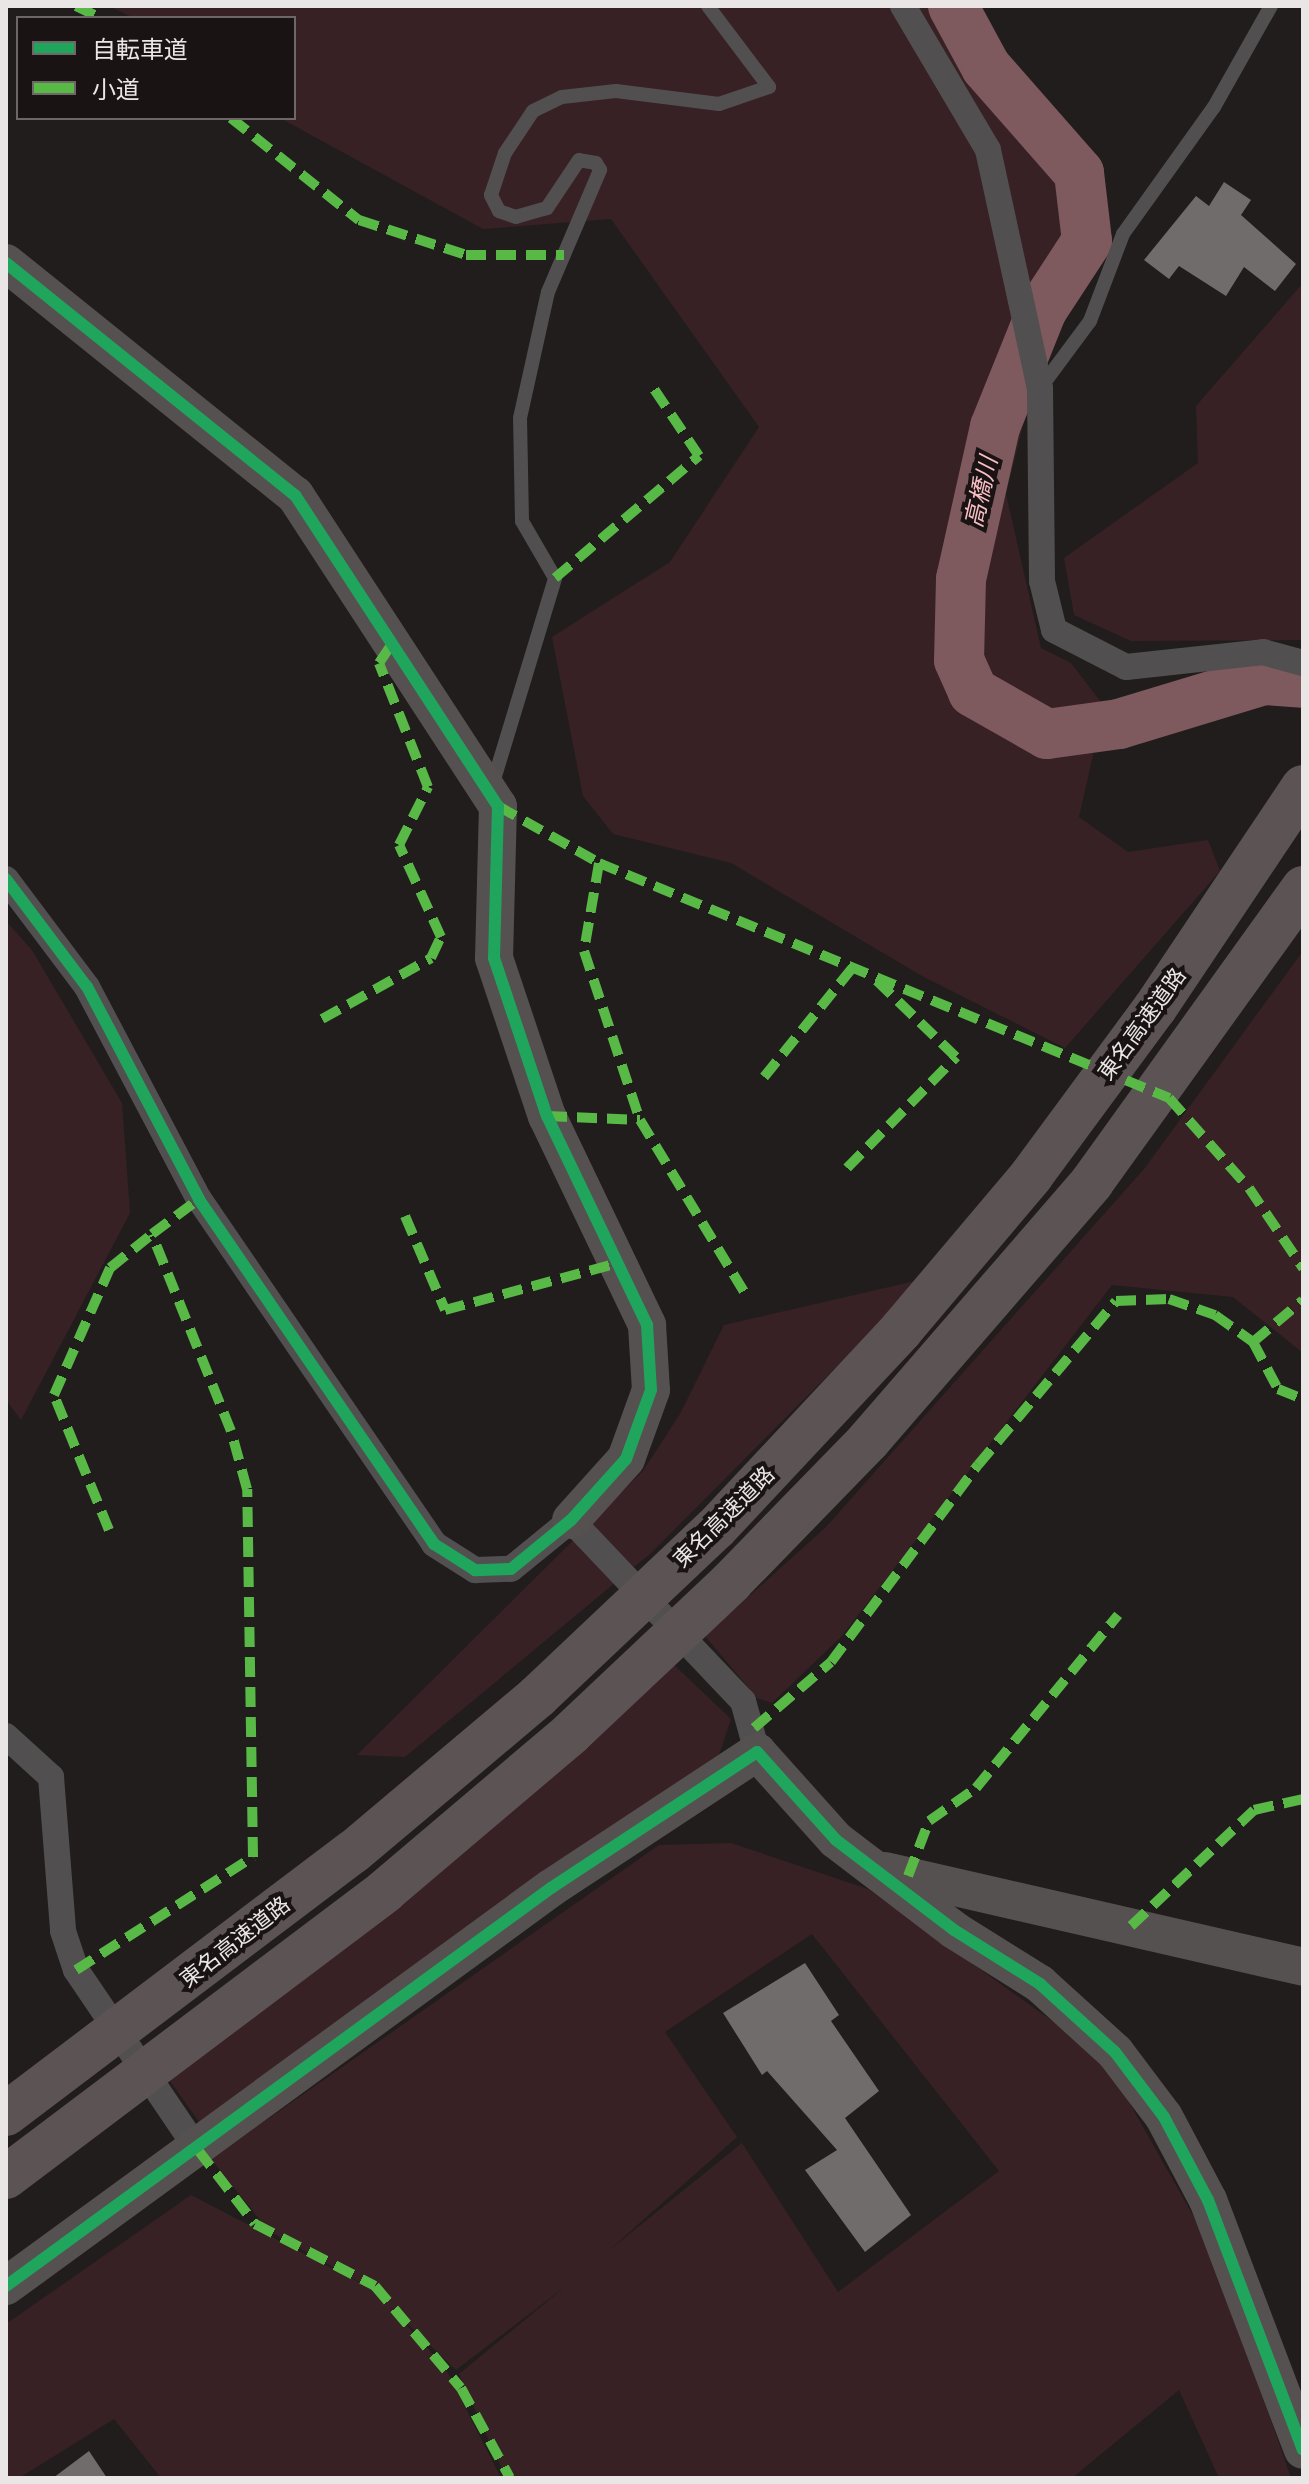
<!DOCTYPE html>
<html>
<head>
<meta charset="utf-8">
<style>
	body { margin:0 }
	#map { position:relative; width:1309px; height:2484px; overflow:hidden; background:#211d1d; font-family:"Source Serif 4","Noto Sans JP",serif }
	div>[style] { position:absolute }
	.green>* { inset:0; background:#372124 }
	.river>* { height:50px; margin:-25px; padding:0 25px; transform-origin:25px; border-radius:25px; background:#7e595d }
	.building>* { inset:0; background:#706c6c }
	.lane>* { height:14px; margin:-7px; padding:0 7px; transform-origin:7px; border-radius:7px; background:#514f4f }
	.street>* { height:26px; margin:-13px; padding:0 13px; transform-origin:13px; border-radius:13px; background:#514f4f }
	.secondary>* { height:38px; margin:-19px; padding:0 19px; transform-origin:19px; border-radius:19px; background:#565151 }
	.highway>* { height:44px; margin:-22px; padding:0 22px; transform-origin:22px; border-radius:22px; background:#5c5354 }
	.quiet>* { height:10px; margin-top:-5px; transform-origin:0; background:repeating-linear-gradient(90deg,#58b947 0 20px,transparent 0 30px) }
	.cycleway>* { height:12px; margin:-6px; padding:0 6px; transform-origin:6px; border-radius:6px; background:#20a55d }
	span { translate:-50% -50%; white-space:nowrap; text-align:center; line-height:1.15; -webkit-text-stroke:8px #191313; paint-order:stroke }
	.street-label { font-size:22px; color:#eae6e6 }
	.water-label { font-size:24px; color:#f9bfc5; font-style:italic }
	.frame { position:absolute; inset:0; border:8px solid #eae6e6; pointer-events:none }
	.legend { position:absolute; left:16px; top:16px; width:280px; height:104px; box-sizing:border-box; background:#191313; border:2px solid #6d6767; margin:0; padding:10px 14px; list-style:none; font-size:24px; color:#eae6e6 }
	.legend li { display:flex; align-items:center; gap:16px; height:40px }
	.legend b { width:40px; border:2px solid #6d6767 }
</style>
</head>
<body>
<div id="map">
	<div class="green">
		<i style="clip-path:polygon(109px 6px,936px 6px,1079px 199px,1006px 494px,1041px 648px,1071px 663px,1104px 706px,1079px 817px,1128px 852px,1208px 840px,1220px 871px,1065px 1048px,922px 976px,731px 863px,613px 834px,583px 796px,552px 637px,670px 562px,759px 427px,611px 219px,483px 229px,280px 118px,294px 118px,294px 18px,134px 18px)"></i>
		<i style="clip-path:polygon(1303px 283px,1303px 640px,1131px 641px,1074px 615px,1064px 558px,1198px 463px,1196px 406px)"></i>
		<i style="clip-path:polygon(6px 921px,32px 950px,122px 1103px,130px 1213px,21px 1420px,6px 1400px)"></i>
		<i style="clip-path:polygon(1303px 951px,1303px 1353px,1233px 1297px,1112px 1285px,842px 1636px,772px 1703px,757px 1698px,705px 1636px,826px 1527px,1144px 1169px)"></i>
		<i style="clip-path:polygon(924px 1279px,651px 1553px,405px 1757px,357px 1755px,643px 1471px,680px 1414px,724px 1325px)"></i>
		<i style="clip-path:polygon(670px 1661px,731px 1719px,718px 1758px,205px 2130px,162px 2070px)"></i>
		<i style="clip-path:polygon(evenodd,731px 1843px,868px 1889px,1104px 2058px,1212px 2249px,1291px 2478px,1219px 2478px,1179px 2390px,1072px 2478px,506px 2478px,459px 2374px,566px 2286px,456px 2370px,389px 2306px,446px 2369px,501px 2478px,161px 2478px,114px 2419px,19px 2478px,6px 2478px,6px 2324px,191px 2195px,372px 2289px,269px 2231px,211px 2159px,659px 1845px,731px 1843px,812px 1934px,999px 2171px,838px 2292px,742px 2143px,607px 2252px,737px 2137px,665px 2032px,812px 1934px)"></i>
	</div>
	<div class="river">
		<i style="left:953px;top:6px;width:69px;rotate:61.6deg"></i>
		<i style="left:986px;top:67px;width:141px;rotate:48.7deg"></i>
		<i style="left:1079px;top:173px;width:68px;rotate:83.3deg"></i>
		<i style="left:1087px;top:241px;width:82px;rotate:123.1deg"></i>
		<i style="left:1042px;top:310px;width:126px;rotate:111.9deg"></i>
		<i style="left:995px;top:427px;width:156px;rotate:102.6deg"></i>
		<i style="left:961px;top:579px;width:81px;rotate:91.4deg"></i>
		<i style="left:959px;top:660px;width:35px;rotate:66deg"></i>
		<i style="left:973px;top:692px;width:85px;rotate:29.6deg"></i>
		<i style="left:1047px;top:734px;width:73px;rotate:-7.9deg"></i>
		<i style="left:1119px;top:724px;width:152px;rotate:-16.9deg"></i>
		<i style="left:1264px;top:680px;width:39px;rotate:4deg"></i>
	</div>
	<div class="building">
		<i style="clip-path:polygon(1224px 182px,1251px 200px,1241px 215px,1296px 264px,1275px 291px,1244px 267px,1226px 296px,1179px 266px,1169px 279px,1144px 260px,1196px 196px,1209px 206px)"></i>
		<i style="clip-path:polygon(805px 1963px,839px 2015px,831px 2021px,879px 2091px,845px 2118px,911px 2215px,865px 2252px,805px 2170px,837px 2150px,767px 2071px,762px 2075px,723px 2013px)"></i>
		<i style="clip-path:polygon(89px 2451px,107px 2478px,53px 2478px)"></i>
	</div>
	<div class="lane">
		<i style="left:1041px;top:387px;width:82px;rotate:-53.4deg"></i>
		<i style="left:1090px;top:321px;width:93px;rotate:-69.2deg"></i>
		<i style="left:1123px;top:234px;width:156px;rotate:-54.4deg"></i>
		<i style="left:1214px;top:107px;width:116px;rotate:-60.6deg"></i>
		<i style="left:492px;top:786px;width:217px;rotate:-73.1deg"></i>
		<i style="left:555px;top:578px;width:66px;rotate:-120.1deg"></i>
		<i style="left:522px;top:521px;width:103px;rotate:-91.1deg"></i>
		<i style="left:520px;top:418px;width:129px;rotate:-77.5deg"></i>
		<i style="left:548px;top:292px;width:133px;rotate:-66.9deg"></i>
		<i style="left:600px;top:170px;width:8px;rotate:-120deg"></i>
		<i style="left:596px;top:163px;width:17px;rotate:-170deg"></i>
		<i style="left:579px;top:160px;width:58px;rotate:123.7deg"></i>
		<i style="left:547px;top:208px;width:32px;rotate:164deg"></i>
		<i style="left:516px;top:217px;width:18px;rotate:-161deg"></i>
		<i style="left:499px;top:211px;width:18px;rotate:-117deg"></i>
		<i style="left:491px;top:195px;width:44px;rotate:-71.6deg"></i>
		<i style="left:505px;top:153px;width:50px;rotate:-56.3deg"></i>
		<i style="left:533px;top:111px;width:32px;rotate:-26deg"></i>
		<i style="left:562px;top:97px;width:54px;rotate:-6.3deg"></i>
		<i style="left:616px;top:91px;width:104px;rotate:7.2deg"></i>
		<i style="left:719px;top:104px;width:53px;rotate:-18.8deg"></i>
		<i style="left:769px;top:87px;width:101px;rotate:-127deg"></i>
	</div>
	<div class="street">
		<i style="left:903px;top:6px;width:167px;rotate:59.4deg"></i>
		<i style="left:988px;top:150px;width:244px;rotate:77.7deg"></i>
		<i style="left:1040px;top:388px;width:193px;rotate:89.4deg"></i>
		<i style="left:1042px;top:581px;width:50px;rotate:76.2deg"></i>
		<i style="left:1054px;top:630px;width:81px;rotate:27.2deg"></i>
		<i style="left:1126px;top:667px;width:138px;rotate:-6.2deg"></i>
		<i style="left:1263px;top:652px;width:41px;rotate:15.4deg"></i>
		<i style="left:6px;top:879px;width:135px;rotate:53.1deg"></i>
		<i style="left:87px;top:987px;width:240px;rotate:62.2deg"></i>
		<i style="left:199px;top:1199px;width:417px;rotate:55.7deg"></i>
		<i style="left:434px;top:1544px;width:49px;rotate:32.4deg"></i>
		<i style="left:475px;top:1570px;width:36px;rotate:-2deg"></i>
		<i style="left:511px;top:1569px;width:77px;rotate:-39.2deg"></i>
		<i style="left:571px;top:1520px;width:250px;rotate:46.5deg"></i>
		<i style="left:743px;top:1701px;width:53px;rotate:74.6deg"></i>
		<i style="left:6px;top:1736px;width:61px;rotate:42.3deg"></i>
		<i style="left:51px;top:1777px;width:154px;rotate:85.5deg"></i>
		<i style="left:63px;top:1931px;width:41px;rotate:71.6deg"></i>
		<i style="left:76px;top:1970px;width:217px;rotate:55.9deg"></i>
	</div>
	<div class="secondary">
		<i style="left:6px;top:263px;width:371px;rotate:38.8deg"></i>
		<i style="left:295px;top:495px;width:371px;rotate:56.9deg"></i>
		<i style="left:498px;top:806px;width:152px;rotate:91.5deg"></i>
		<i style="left:494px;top:958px;width:167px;rotate:71.5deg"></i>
		<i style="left:547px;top:1116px;width:232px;rotate:64.4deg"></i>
		<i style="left:647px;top:1325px;width:65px;rotate:86.5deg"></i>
		<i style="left:651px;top:1390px;width:73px;rotate:109.9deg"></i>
		<i style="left:626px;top:1459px;width:82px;rotate:132deg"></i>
		<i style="left:885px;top:1871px;width:429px;rotate:12.9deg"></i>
		<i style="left:6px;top:2286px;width:675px;rotate:-36.14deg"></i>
		<i style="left:551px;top:1888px;width:247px;rotate:-33.4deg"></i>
		<i style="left:757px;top:1752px;width:118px;rotate:48.1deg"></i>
		<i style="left:836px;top:1840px;width:148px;rotate:37.3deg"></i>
		<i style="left:954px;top:1930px;width:102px;rotate:32.1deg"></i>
		<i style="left:1040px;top:1984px;width:101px;rotate:42.2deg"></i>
		<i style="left:1115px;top:2052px;width:81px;rotate:53deg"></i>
		<i style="left:1164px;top:2117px;width:94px;rotate:62.1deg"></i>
		<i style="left:1208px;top:2200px;width:267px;rotate:69.2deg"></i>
	</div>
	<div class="highway">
		<i style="left:6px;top:2114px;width:435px;rotate:-37.1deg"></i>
		<i style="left:353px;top:1852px;width:241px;rotate:-40.1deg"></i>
		<i style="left:537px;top:1697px;width:246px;rotate:-43.4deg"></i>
		<i style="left:716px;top:1528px;width:271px;rotate:-46.9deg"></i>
		<i style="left:901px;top:1330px;width:202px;rotate:-49.8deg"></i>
		<i style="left:1031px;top:1176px;width:209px;rotate:-53.6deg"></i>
		<i style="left:1155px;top:1008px;width:266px;rotate:-56.2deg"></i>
		<i style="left:6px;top:2177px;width:475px;rotate:-37deg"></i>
		<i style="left:385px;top:1891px;width:244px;rotate:-40.3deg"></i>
		<i style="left:571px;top:1733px;width:220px;rotate:-43.3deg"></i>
		<i style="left:731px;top:1582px;width:197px;rotate:-45.8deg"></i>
		<i style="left:868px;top:1441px;width:342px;rotate:-49.1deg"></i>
		<i style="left:1092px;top:1182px;width:362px;rotate:-54.3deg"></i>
	</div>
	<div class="quiet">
		<i style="left:76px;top:6px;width:28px;rotate:26deg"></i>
		<i style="left:231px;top:118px;width:164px;rotate:38.6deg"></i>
		<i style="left:359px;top:220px;width:113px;rotate:18.1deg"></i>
		<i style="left:466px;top:255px;width:98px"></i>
		<i style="left:555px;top:578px;width:189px;rotate:-40.3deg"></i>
		<i style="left:699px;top:456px;width:81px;rotate:-123.9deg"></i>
		<i style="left:498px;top:806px;width:116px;rotate:29.4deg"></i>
		<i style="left:599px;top:863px;width:617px;rotate:22.41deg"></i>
		<i style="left:1169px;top:1098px;width:120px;rotate:48.4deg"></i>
		<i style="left:1249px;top:1188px;width:97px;rotate:56deg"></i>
		<i style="left:599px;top:863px;width:89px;rotate:99.7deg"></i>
		<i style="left:584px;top:951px;width:178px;rotate:71.7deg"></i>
		<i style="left:640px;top:1120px;width:201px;rotate:58.8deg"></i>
		<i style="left:322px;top:1019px;width:125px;rotate:-29.2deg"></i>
		<i style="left:431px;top:958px;width:23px;rotate:-65deg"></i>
		<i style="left:441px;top:937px;width:101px;rotate:-114.5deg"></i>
		<i style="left:399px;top:845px;width:65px;rotate:-63.4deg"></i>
		<i style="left:428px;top:787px;width:133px;rotate:-111.6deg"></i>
		<i style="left:379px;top:663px;width:23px;rotate:-56deg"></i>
		<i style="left:764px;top:1077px;width:143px;rotate:-51deg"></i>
		<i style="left:547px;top:1116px;width:93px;rotate:2.5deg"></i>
		<i style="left:847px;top:1168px;width:156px;rotate:-45.5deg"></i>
		<i style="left:956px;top:1057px;width:114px;rotate:-136.1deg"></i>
		<i style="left:405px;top:1216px;width:102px;rotate:66.9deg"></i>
		<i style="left:445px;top:1310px;width:179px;rotate:-15.2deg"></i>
		<i style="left:1253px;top:1342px;width:53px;rotate:62deg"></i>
		<i style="left:1278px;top:1389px;width:27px;rotate:22deg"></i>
		<i style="left:109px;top:1530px;width:146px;rotate:-112.2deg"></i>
		<i style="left:54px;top:1395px;width:139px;rotate:-66.2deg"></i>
		<i style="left:110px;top:1268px;width:54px;rotate:-39deg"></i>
		<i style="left:754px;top:1728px;width:101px;rotate:-40.6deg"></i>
		<i style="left:831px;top:1662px;width:246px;rotate:-53.3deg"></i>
		<i style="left:978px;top:1465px;width:214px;rotate:-49.9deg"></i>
		<i style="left:1116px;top:1301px;width:53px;rotate:-2.2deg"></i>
		<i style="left:1169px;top:1299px;width:49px;rotate:19.2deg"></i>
		<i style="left:1215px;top:1315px;width:47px;rotate:35.4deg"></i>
		<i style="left:1253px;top:1342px;width:65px;rotate:-40deg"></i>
		<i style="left:908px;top:1876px;width:59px;rotate:-69.1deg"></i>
		<i style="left:929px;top:1821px;width:57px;rotate:-35.1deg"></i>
		<i style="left:976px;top:1788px;width:224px;rotate:-50.6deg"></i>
		<i style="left:1131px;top:1926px;width:169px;rotate:-43.3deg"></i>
		<i style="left:1254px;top:1810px;width:50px;rotate:-12.7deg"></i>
		<i style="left:76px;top:1970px;width:210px;rotate:-32.6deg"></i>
		<i style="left:253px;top:1857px;width:368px;rotate:-90.9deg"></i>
		<i style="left:247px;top:1489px;width:60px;rotate:-105.4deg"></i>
		<i style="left:231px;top:1431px;width:212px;rotate:-111.9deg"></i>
		<i style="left:152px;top:1234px;width:59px;rotate:-36.7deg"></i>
		<i style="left:198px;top:2150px;width:93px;rotate:52.4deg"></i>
		<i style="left:255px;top:2224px;width:135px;rotate:27.3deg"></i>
		<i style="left:375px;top:2286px;width:133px;rotate:49.9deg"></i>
		<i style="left:461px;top:2388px;width:102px;rotate:61.4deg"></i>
	</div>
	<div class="cycleway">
		<i style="left:6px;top:263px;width:371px;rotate:38.8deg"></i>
		<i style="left:295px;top:495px;width:371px;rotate:56.9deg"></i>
		<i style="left:498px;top:806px;width:152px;rotate:91.5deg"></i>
		<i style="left:494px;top:958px;width:167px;rotate:71.5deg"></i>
		<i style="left:547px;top:1116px;width:232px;rotate:64.4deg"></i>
		<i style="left:647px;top:1325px;width:65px;rotate:86.5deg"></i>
		<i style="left:651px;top:1390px;width:73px;rotate:109.9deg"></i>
		<i style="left:626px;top:1459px;width:82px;rotate:132deg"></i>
		<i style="left:571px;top:1520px;width:77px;rotate:140.8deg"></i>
		<i style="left:511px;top:1569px;width:36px;rotate:178deg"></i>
		<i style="left:475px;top:1570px;width:49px;rotate:-147.6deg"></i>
		<i style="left:434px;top:1544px;width:417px;rotate:-124.3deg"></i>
		<i style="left:199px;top:1199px;width:240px;rotate:-117.8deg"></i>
		<i style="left:87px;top:987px;width:135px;rotate:-126.9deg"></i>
		<i style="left:6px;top:2286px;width:675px;rotate:-36.14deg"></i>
		<i style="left:551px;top:1888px;width:247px;rotate:-33.4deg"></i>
		<i style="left:757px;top:1752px;width:118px;rotate:48.1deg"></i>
		<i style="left:836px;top:1840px;width:148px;rotate:37.3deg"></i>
		<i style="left:954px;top:1930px;width:102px;rotate:32.1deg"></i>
		<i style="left:1040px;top:1984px;width:101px;rotate:42.2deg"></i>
		<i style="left:1115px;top:2052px;width:81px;rotate:53deg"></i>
		<i style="left:1164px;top:2117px;width:94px;rotate:62.1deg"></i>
		<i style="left:1208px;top:2200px;width:267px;rotate:69.2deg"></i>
	</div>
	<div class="street-label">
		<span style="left:1142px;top:1024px;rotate:-54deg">東名高速道路</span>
		<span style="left:724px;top:1517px;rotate:-45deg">東名高速道路</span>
		<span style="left:235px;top:1942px;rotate:-38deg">東名高速道路</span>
	</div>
	<div class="water-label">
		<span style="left:981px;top:492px;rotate:-77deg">高橋川</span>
	</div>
	<div class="frame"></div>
	<ul class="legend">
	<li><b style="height:10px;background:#20a55d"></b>自転車道</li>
	<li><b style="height:10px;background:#58b947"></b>小道</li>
	</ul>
</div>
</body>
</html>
